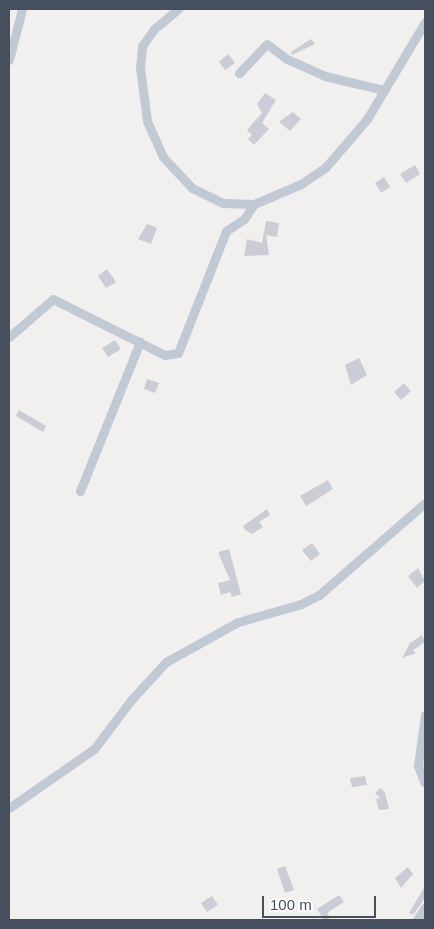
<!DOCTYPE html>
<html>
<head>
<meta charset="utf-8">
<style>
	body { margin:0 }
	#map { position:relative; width:434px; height:929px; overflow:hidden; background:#f2efef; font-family:Arial,sans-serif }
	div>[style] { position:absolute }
	.building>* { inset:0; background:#cacdd5 }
	.minor>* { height:9px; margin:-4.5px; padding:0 4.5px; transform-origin:4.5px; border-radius:4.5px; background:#c1c9d5 }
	span { translate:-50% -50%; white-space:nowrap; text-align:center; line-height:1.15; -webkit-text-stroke:4px #fff; paint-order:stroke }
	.frame { position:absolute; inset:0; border:10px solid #454f5e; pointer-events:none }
	.scale { position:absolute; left:262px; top:896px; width:114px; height:22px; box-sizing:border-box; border:2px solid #454f5e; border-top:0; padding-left:6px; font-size:15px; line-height:18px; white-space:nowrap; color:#454f5e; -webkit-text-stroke:4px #fff; paint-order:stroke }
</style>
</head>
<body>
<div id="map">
	<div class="building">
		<i style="clip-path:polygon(311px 39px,315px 44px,292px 55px,291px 52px)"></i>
		<i style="clip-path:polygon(228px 54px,235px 63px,225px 70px,219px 62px)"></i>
		<i style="clip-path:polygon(265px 93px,276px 100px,262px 123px,269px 129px,254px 145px,248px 139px,252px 135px,247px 130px,262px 113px,257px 104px)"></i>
		<i style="clip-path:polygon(293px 112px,301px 119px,290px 131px,279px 122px)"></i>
		<i style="clip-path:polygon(415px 165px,420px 174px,406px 183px,400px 174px)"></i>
		<i style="clip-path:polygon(384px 177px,390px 187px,381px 193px,375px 183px)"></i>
		<i style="clip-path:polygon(266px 221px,279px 223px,277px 237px,266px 235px,269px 255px,244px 256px,247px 239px,262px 243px)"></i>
		<i style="clip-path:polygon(147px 224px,157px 228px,151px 244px,138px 239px)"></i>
		<i style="clip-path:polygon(107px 269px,116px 282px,106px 288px,98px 276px)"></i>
		<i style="clip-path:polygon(115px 340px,121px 349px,108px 357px,102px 348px)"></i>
		<i style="clip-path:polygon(359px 358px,367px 375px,351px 385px,345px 365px)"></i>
		<i style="clip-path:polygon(147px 379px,159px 383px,155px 393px,144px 389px)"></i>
		<i style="clip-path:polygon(404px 383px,411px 391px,401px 400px,394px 392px)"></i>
		<i style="clip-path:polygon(19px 410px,46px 426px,43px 432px,16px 416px)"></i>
		<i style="clip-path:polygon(328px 480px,333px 489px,306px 506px,300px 496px)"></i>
		<i style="clip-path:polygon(267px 509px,270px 515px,259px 522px,263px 527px,252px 534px,245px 530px,243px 526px)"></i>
		<i style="clip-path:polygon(312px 543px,320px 554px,311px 561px,302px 550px)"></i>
		<i style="clip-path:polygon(229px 549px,241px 594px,232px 597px,230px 592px,221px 595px,218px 583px,230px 580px,218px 552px)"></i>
		<i style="clip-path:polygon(418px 568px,425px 581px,417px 588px,408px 576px)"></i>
		<i style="clip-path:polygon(422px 635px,425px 642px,413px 650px,416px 653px,402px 658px,410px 643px)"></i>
		<i style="clip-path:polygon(365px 776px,367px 785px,352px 787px,350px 778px)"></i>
		<i style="clip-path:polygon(381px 788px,385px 793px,389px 809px,379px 810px,376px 799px,380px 798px,375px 793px)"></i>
		<i style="clip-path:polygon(285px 866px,294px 890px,285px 893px,277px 869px)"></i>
		<i style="clip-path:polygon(408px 867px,413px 874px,401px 888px,395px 878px)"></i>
		<i style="clip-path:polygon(425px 886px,425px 898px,413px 915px,409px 913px)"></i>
		<i style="clip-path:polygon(339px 895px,344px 902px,327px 913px,331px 918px,324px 920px,317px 909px)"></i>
		<i style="clip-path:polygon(212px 896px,218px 905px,207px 912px,201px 903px)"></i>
	</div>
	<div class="minor">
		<i style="left:178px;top:9px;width:31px;rotate:140deg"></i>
		<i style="left:154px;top:29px;width:21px;rotate:125deg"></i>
		<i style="left:142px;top:46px;width:21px;rotate:95deg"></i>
		<i style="left:140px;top:67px;width:54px;rotate:82.6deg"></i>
		<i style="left:147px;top:121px;width:39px;rotate:66deg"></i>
		<i style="left:163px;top:157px;width:42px;rotate:46.9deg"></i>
		<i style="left:192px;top:188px;width:34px;rotate:26deg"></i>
		<i style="left:223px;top:203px;width:31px;rotate:2deg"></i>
		<i style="left:9px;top:60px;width:53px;rotate:-75.7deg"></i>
		<i style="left:239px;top:73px;width:40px;rotate:-46deg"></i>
		<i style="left:267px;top:44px;width:25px;rotate:37deg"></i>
		<i style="left:287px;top:59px;width:42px;rotate:24.1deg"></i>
		<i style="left:325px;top:76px;width:61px;rotate:13.3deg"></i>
		<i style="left:9px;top:337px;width:58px;rotate:-40.8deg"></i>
		<i style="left:53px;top:299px;width:125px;rotate:26.6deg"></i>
		<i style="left:165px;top:355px;width:13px;rotate:-9deg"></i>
		<i style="left:178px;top:353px;width:131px;rotate:-68.5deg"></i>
		<i style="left:226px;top:231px;width:22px;rotate:-34deg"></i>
		<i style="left:244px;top:219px;width:18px;rotate:-56deg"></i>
		<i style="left:254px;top:204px;width:51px;rotate:-23.1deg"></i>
		<i style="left:301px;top:184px;width:29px;rotate:-34deg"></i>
		<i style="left:325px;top:168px;width:65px;rotate:-49.4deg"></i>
		<i style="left:367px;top:119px;width:113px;rotate:-59.1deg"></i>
		<i style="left:80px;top:491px;width:161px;rotate:-68.1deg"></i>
		<i style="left:425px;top:715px;width:51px;rotate:97.8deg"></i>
		<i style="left:418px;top:766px;width:18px;rotate:68deg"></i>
		<i style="left:9px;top:808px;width:103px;rotate:-34.8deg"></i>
		<i style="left:94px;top:749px;width:61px;rotate:-52.9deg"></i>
		<i style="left:131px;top:700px;width:52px;rotate:-47.4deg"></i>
		<i style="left:166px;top:662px;width:82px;rotate:-29.1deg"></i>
		<i style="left:238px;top:622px;width:66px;rotate:-15.9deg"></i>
		<i style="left:301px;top:604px;width:20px;rotate:-27deg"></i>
		<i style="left:319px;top:595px;width:140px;rotate:-41deg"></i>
		<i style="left:417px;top:920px;width:15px;rotate:-58deg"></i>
	</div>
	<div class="frame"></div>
	<div class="scale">100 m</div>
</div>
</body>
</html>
